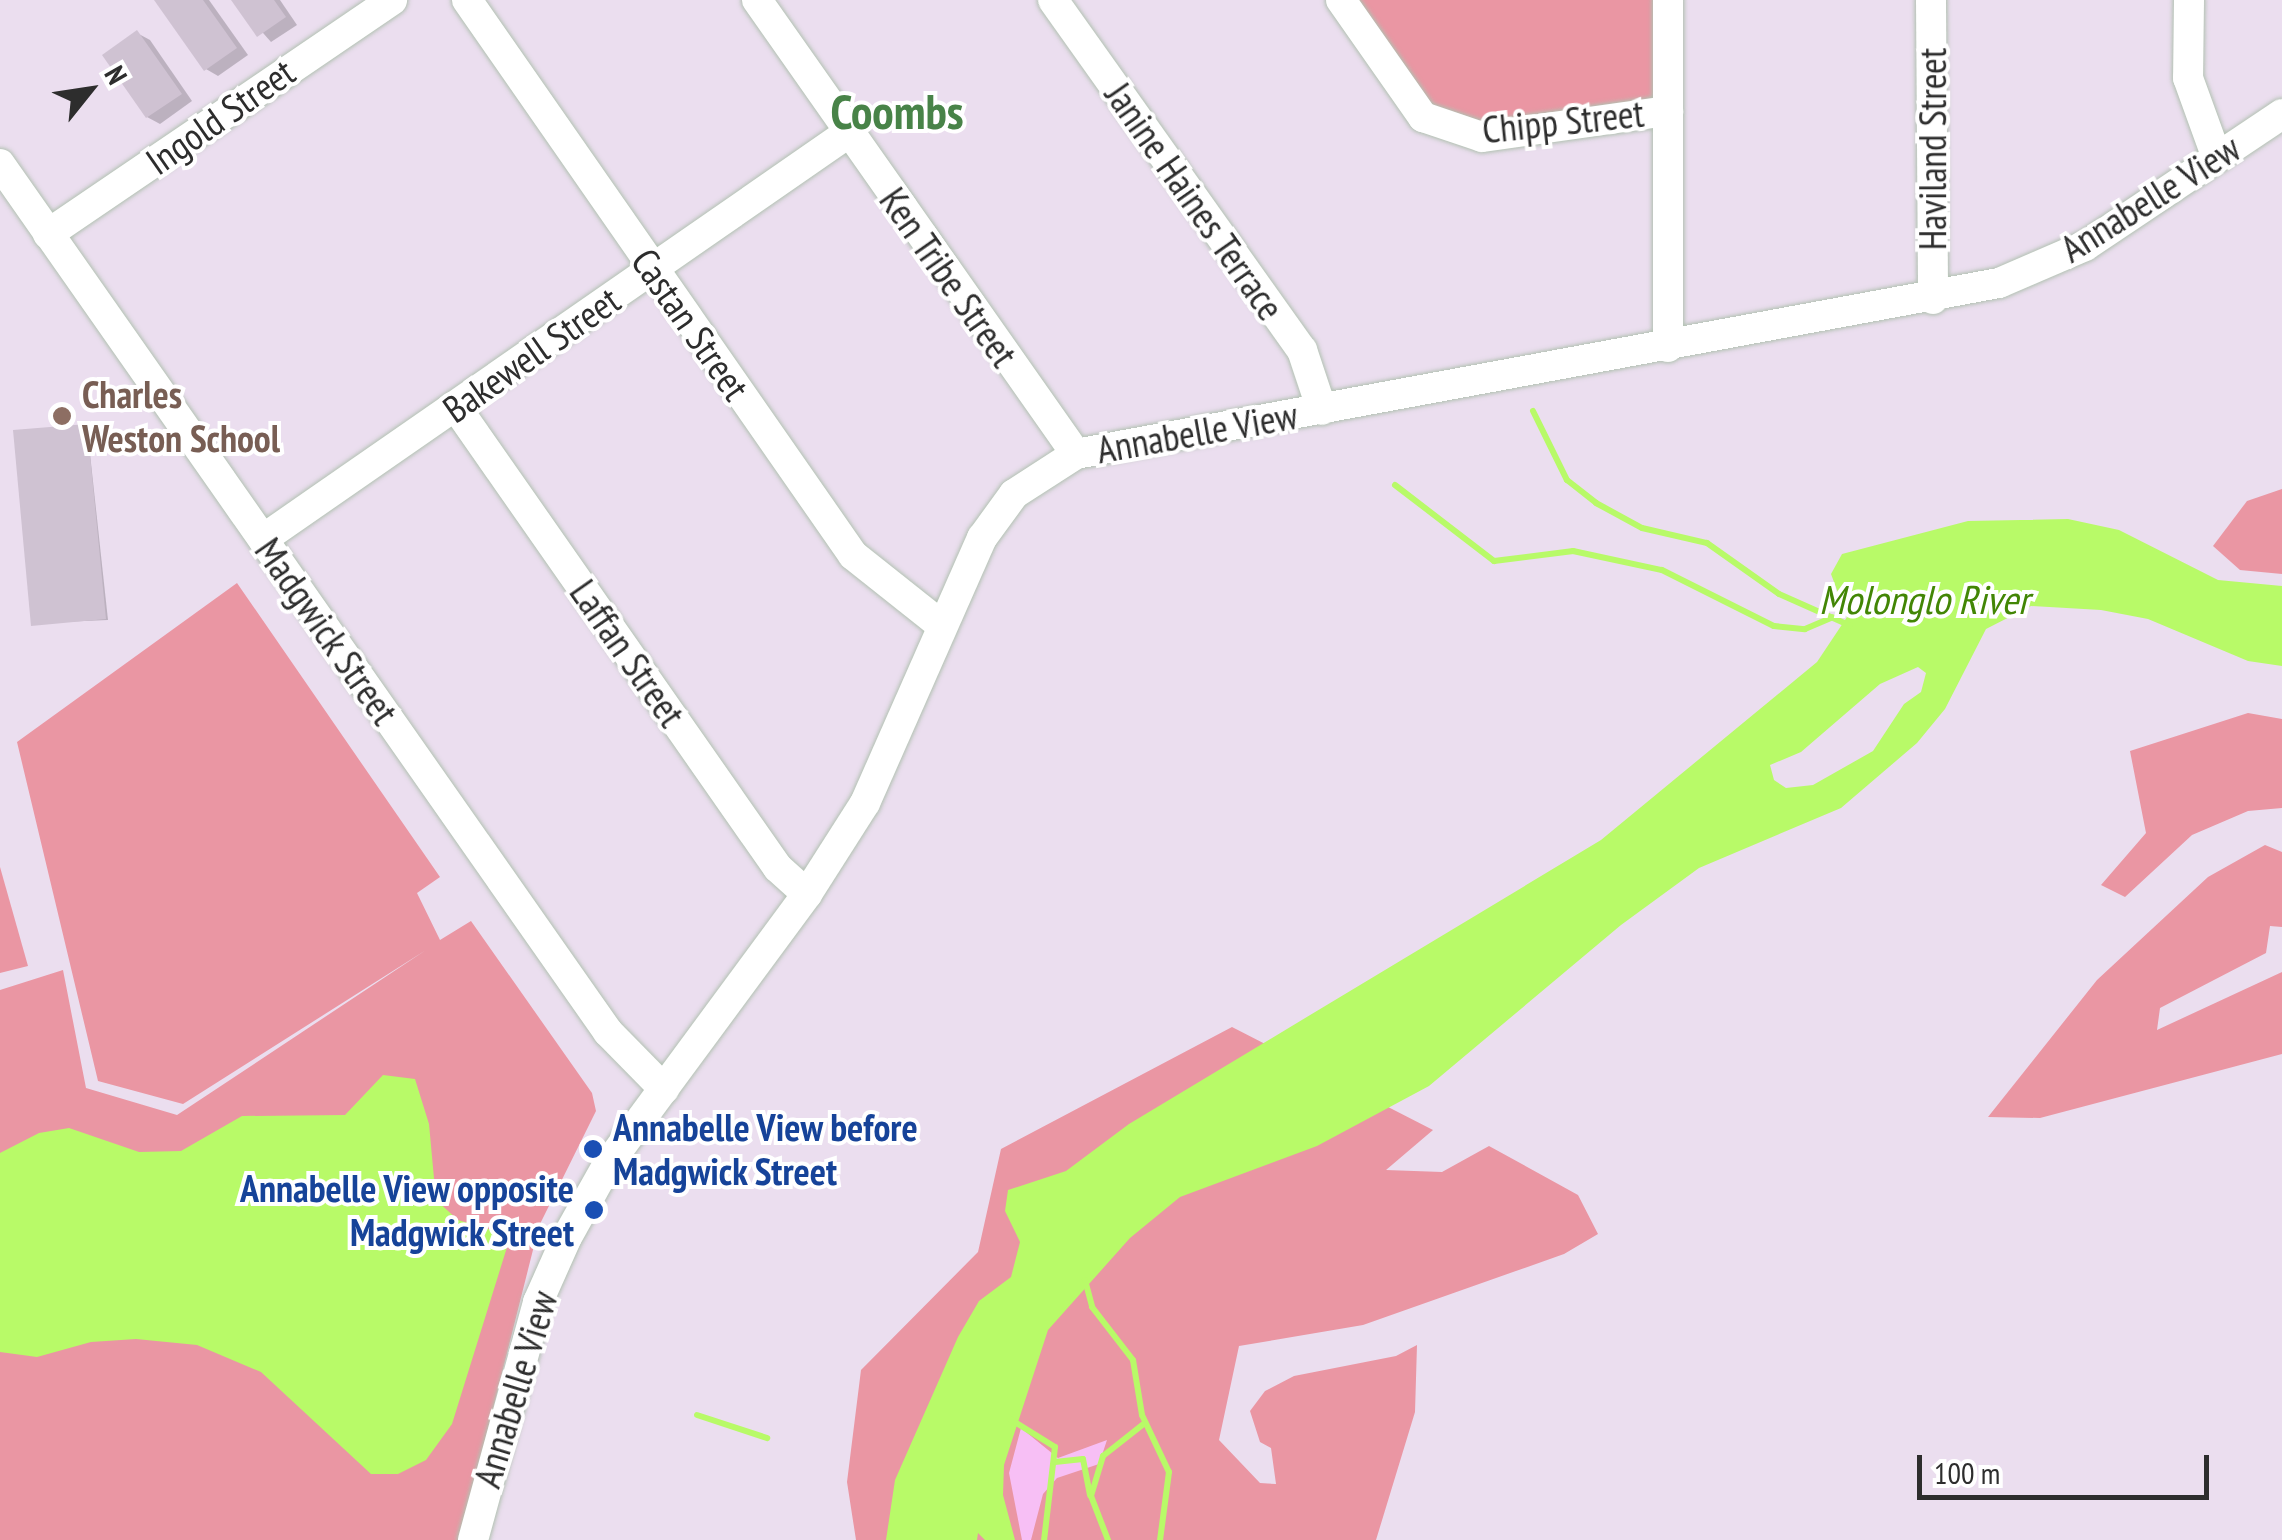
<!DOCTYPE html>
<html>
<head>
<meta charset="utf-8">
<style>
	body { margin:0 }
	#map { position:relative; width:2282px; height:1540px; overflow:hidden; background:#ebdeef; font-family:"PT Sans Narrow",sans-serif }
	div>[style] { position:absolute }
	.green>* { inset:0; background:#ea96a3 }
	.sand>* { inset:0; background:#f7bff5 }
	.water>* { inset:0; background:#b8fa68 }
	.shadow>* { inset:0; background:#0003 }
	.stream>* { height:6px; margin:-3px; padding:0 3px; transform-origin:3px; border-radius:3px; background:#b8fa68 }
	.building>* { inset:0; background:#cfc2d2 }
	.roads { filter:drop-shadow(0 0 2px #b2c1b2) drop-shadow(0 0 2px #b2c1b2) }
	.minor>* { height:30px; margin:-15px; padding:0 15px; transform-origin:15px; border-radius:15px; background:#fff }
	.dots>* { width:28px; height:28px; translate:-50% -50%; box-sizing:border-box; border:5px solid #fff; border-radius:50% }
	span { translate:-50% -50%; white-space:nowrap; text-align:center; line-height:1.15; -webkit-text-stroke:8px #fff; paint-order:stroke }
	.street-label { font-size:38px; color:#2d2d2d }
	.education-label { font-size:38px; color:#785e54; font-weight:700 }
	.left { translate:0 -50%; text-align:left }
	.transit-label { font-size:38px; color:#164399; font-weight:700 }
	.right { translate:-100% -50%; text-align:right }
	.water-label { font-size:40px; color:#428605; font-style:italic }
	.district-label { font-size:48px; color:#488348; font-weight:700 }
	.north { position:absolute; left:40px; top:40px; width:100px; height:100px; -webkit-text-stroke:8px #fff; paint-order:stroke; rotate:60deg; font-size:28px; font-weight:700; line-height:40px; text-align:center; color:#2d2d2d }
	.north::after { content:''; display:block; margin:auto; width:35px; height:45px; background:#2d2d2d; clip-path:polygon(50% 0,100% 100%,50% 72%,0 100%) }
	.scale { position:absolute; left:1917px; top:1455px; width:292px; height:45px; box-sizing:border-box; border:5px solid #2d2d2d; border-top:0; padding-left:12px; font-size:30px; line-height:35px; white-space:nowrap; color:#2d2d2d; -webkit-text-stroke:8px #fff; paint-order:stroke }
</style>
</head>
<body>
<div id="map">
	<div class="green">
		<i style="clip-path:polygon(1341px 0,1668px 0,1668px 111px,1482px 137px,1423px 117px)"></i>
		<i style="clip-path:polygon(2282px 489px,2282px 574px,2240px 570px,2213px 546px,2247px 501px)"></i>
		<i style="clip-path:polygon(237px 583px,440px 877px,417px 893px,440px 940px,471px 921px,592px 1093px,596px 1111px,539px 1226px,460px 1540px,0 1540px,0 990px,63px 970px,86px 1088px,177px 1115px,426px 950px,183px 1104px,98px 1081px,17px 742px)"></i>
		<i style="clip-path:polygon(2248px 713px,2282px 719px,2282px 808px,2248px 811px,2192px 835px,2125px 897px,2101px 885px,2146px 833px,2130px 751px)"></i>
		<i style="clip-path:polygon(2265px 845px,2282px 852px,2282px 927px,2270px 926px,2266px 953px,2160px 1008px,2157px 1030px,2282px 972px,2282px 1054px,2040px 1118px,1988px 1117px,2097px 980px,2208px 877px)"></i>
		<i style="clip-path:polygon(0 867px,28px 966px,0 973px)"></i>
		<i style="clip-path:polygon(1232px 1027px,1433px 1130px,1386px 1170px,1442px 1172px,1489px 1146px,1578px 1195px,1598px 1234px,1564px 1254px,1363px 1325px,1239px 1346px,1219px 1440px,1260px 1483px,1276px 1484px,1271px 1448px,1260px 1442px,1250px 1411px,1265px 1391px,1294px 1376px,1396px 1356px,1417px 1345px,1415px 1412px,1376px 1540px,856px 1540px,847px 1482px,861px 1370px,978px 1252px,1001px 1149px)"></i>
	</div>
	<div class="sand">
		<i style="clip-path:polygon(1021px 1428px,1058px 1458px,1107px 1440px,1099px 1464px,1057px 1478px,1043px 1494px,1031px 1540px,1022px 1540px,1009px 1473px)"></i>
	</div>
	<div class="water">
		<i style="clip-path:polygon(evenodd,2068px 519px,2119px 530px,2218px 580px,2282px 586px,2282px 666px,2248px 661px,2148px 619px,2101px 610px,2031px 606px,1986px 629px,1945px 709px,1917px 743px,1841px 808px,1699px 868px,1621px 925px,1429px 1086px,1317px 1146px,1180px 1197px,1130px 1238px,1048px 1330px,1004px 1465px,1003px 1495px,1015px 1540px,985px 1540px,978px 1533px,977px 1540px,886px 1540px,895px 1480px,958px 1337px,979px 1301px,1011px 1277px,1020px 1242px,1005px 1211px,1008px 1190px,1066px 1171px,1129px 1124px,1601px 840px,1817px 662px,1847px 617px,1831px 574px,1842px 554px,1968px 521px,2068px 519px,1918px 667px,1926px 673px,1921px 692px,1904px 704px,1873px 751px,1813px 785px,1786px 788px,1774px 780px,1770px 765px,1801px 752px,1880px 684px,1918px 667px)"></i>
		<i style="clip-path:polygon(383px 1075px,415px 1079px,429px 1124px,436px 1200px,458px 1220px,502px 1233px,508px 1244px,452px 1424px,426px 1460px,398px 1474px,371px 1474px,261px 1372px,197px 1345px,136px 1339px,91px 1342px,37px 1357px,0 1352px,0 1153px,39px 1133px,69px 1128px,139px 1152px,181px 1151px,242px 1116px,345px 1115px)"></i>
	</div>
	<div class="shadow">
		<i style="clip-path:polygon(157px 0,209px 0,248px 55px,218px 76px,206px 69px)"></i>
		<i style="clip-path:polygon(234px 0,280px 0,297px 25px,271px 42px)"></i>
		<i style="clip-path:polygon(137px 33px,150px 40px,192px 101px,160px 124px,147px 117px)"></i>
		<i style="clip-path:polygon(87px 426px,108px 620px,36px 623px)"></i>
	</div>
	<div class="stream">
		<i style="left:1533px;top:411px;width:77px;rotate:63.8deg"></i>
		<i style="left:1567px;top:480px;width:37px;rotate:38deg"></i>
		<i style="left:1596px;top:503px;width:52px;rotate:28.5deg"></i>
		<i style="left:1642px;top:528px;width:67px;rotate:13deg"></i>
		<i style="left:1707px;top:543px;width:88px;rotate:35.3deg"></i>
		<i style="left:1779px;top:594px;width:77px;rotate:23.9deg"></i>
		<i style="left:1395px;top:485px;width:125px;rotate:37.5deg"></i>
		<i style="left:1494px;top:561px;width:80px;rotate:-7.2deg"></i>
		<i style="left:1573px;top:551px;width:91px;rotate:12.1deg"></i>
		<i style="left:1662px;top:570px;width:125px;rotate:26.6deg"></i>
		<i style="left:1774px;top:626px;width:31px;rotate:6deg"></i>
		<i style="left:1805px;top:629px;width:30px;rotate:-23deg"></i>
		<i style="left:1085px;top:1280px;width:28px;rotate:75deg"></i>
		<i style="left:1092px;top:1307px;width:67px;rotate:52.3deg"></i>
		<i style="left:1133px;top:1360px;width:56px;rotate:80.7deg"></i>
		<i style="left:1142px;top:1415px;width:63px;rotate:64.7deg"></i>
		<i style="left:1169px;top:1472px;width:69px;rotate:97.5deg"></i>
		<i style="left:697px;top:1415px;width:74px;rotate:18.2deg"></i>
		<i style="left:1010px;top:1419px;width:53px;rotate:31.9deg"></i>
		<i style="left:1055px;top:1447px;width:94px;rotate:96.7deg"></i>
		<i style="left:1055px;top:1462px;width:28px;rotate:-6deg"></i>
		<i style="left:1083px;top:1459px;width:37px;rotate:79deg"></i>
		<i style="left:1108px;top:1540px;width:47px;rotate:-111.1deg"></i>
		<i style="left:1091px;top:1496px;width:42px;rotate:-73.3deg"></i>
		<i style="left:1103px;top:1456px;width:53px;rotate:-38.2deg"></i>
	</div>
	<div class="building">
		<i style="clip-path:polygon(154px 0,203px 0,237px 48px,204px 71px)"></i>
		<i style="clip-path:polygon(231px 0,274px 0,286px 17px,257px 37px)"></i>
		<i style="clip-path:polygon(137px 30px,182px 94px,146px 118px,102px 55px)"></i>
		<i style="clip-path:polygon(87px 424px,106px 619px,31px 626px,13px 430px)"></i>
	</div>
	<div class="roads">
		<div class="minor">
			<i style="left:467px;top:0;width:676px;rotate:55.18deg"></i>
			<i style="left:853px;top:555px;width:112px;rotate:38.5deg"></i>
			<i style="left:757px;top:0;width:555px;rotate:54.91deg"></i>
			<i style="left:1053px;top:0;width:430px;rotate:54.6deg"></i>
			<i style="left:1302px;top:350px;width:63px;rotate:71.6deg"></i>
			<i style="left:1341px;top:0;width:143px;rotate:55deg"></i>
			<i style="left:1423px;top:117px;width:62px;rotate:18.7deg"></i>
			<i style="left:1482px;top:137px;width:188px;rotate:-8deg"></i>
			<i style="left:1668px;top:0;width:347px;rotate:90deg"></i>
			<i style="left:1931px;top:0;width:299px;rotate:89.6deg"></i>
			<i style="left:2189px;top:0;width:78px;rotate:90.7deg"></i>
			<i style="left:2188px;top:78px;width:85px;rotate:70.1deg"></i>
			<i style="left:0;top:164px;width:1060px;rotate:54.99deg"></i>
			<i style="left:608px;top:1032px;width:80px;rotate:45.5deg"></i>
			<i style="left:48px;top:234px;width:416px;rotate:-34.2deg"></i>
			<i style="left:456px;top:407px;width:562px;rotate:55.07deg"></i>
			<i style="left:778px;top:868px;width:39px;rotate:42deg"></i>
			<i style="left:263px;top:539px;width:712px;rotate:-34.76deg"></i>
			<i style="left:473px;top:1540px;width:247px;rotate:-74.7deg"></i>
			<i style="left:538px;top:1302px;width:71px;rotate:-66deg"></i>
			<i style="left:567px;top:1237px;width:84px;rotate:-60.7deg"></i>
			<i style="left:608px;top:1164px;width:335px;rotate:-53.6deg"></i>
			<i style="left:807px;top:894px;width:108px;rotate:-57.5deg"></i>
			<i style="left:865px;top:803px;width:290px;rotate:-66.2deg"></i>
			<i style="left:982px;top:538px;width:54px;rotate:-54deg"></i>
			<i style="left:1014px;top:494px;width:74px;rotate:-32.8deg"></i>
			<i style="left:1076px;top:454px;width:939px;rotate:-10.5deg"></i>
			<i style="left:1999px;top:283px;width:94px;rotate:-23.3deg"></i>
			<i style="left:2085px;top:246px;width:237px;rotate:-33.8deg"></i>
		</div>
	</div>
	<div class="dots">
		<i style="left:62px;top:416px;background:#8d6e63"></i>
		<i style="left:593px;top:1149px;background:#1a4fb4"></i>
		<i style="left:594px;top:1210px;background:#1a4fb4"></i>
	</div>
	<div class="street-label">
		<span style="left:220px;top:116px;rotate:-35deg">Ingold Street</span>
		<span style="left:1563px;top:121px;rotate:-6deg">Chipp Street</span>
		<span style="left:1932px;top:149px;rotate:-90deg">Haviland Street</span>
		<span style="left:2150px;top:198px;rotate:-32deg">Annabelle View</span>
		<span style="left:1195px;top:201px;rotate:55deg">Janine Haines Terrace</span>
		<span style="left:949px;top:277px;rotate:55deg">Ken Tribe Street</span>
		<span style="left:691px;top:324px;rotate:55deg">Castan Street</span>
		<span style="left:531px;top:354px;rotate:-35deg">Bakewell Street</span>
		<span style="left:1197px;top:432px;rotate:-10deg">Annabelle View</span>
		<span style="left:327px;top:631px;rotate:55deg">Madgwick Street</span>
		<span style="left:628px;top:653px;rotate:55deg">Laffan Street</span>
		<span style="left:515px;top:1389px;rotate:-73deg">Annabelle View</span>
	</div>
	<div class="education-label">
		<span class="left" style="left:82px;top:416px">Charles<br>Weston School</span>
	</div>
	<div class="transit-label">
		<span class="left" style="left:613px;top:1149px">Annabelle View before<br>Madgwick Street</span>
		<span class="right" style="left:574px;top:1210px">Annabelle View opposite<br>Madgwick Street</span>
	</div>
	<div class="water-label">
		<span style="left:1924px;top:599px">Molonglo River</span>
	</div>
	<div class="district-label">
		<span style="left:897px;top:112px">Coombs</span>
	</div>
	<div class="north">N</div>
	<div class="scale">100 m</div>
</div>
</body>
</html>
